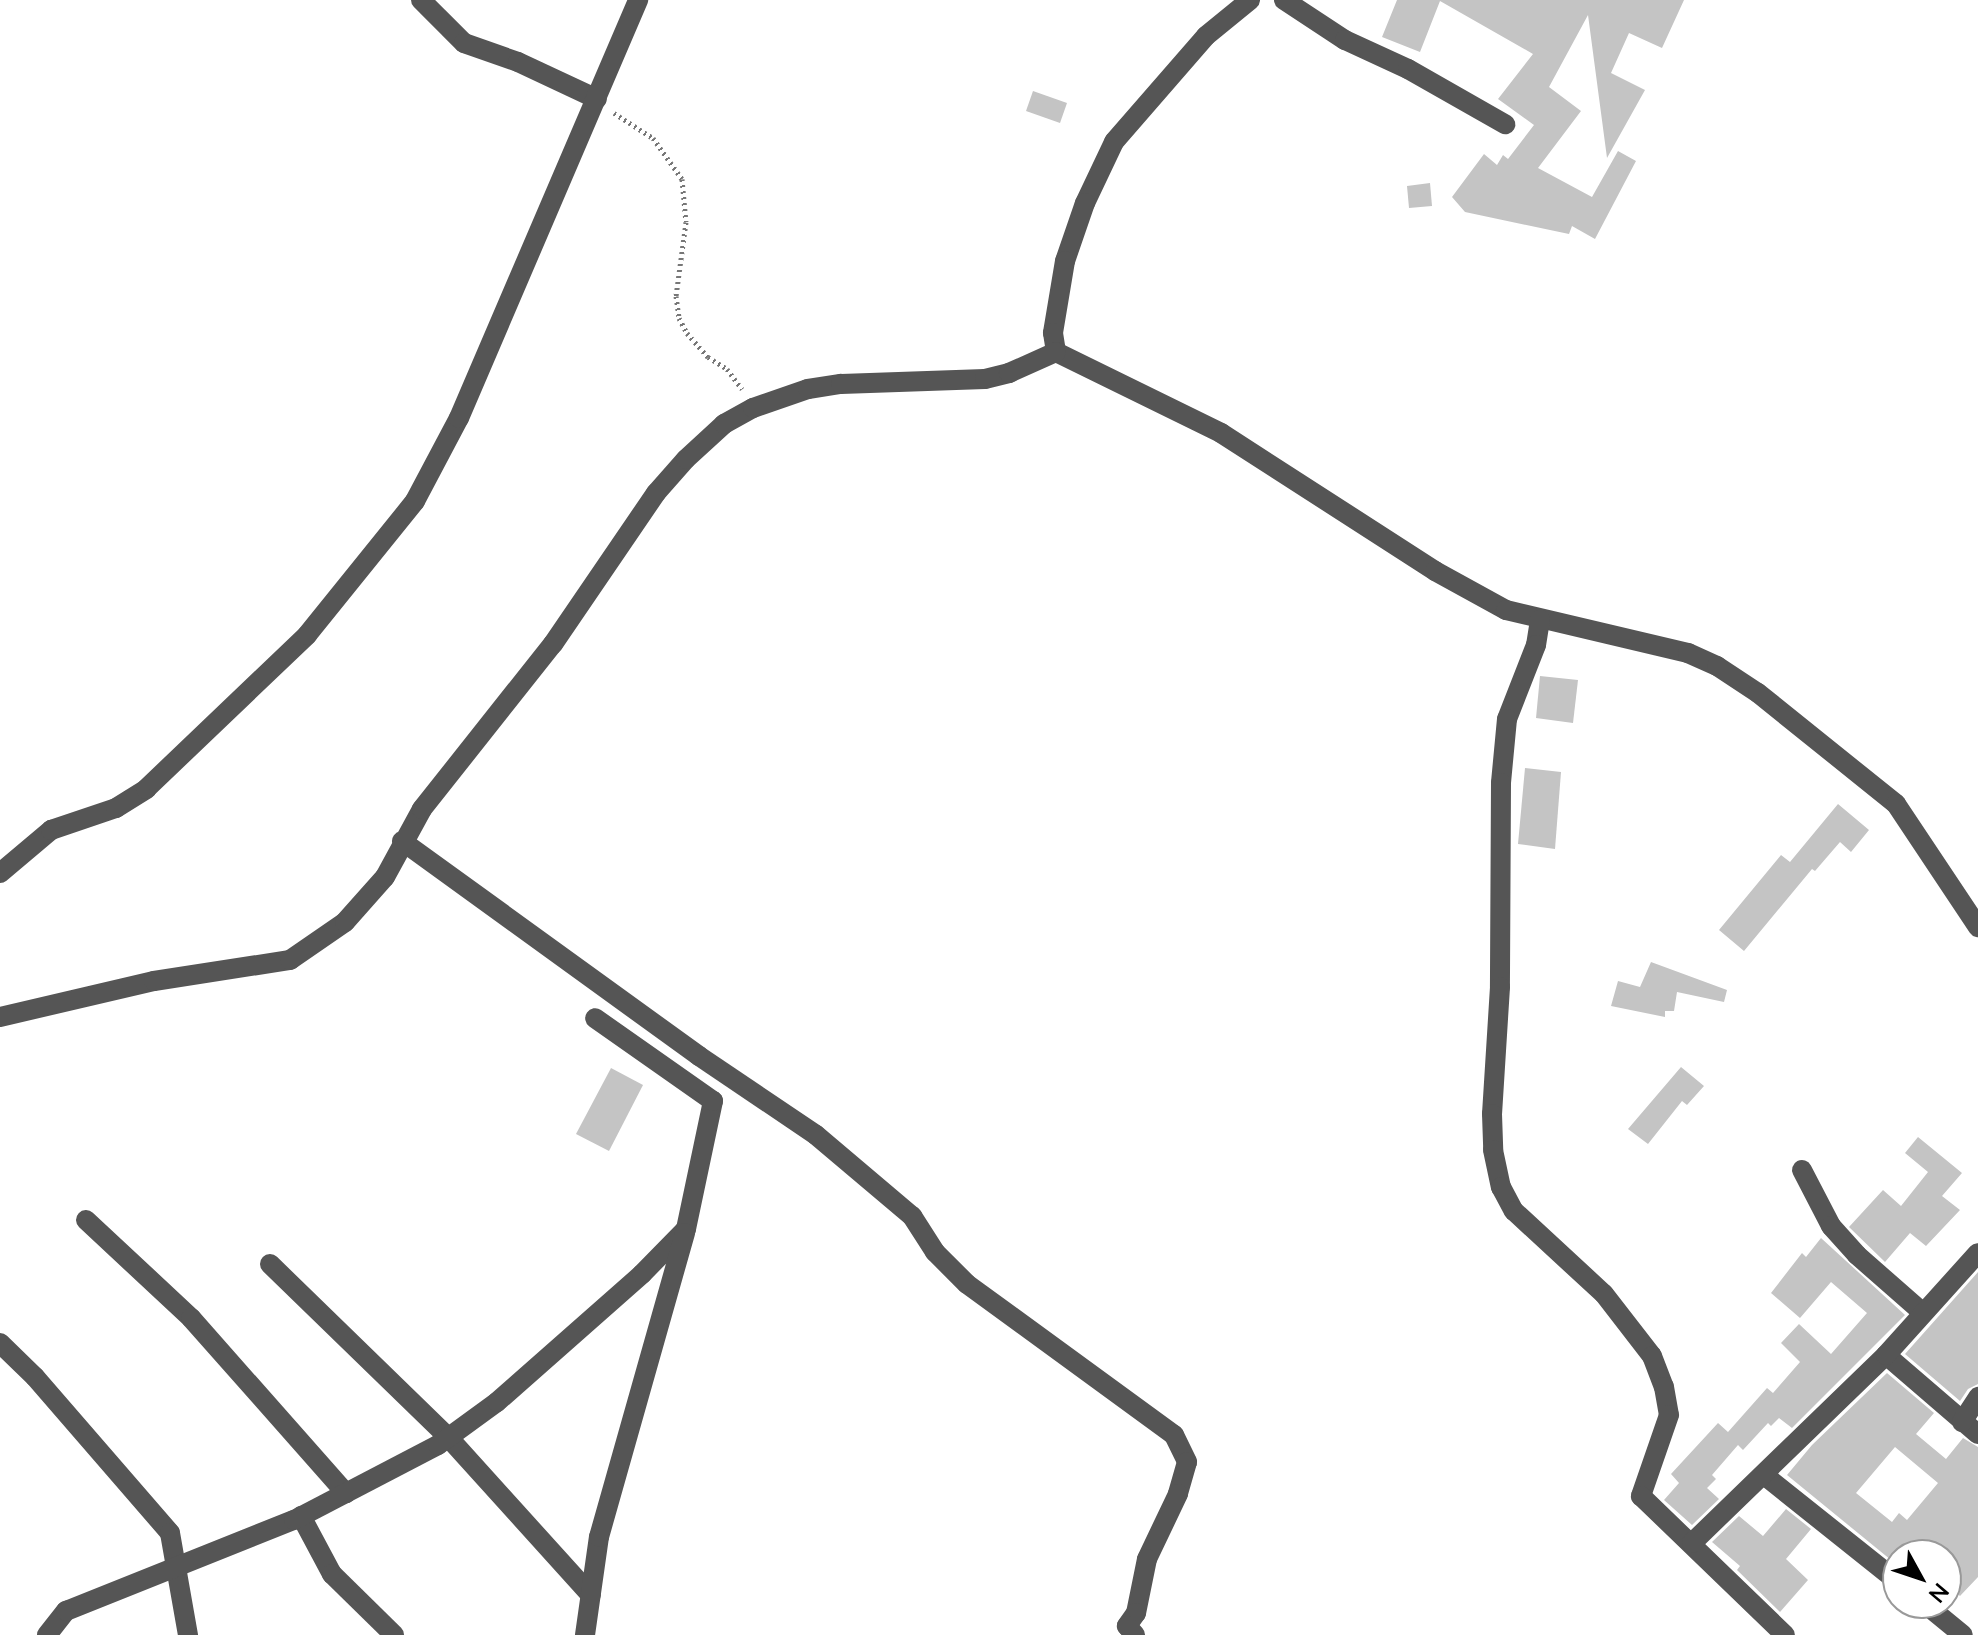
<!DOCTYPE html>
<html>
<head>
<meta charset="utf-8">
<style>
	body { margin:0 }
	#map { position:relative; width:1978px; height:1635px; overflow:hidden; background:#fff; font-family:Lato,sans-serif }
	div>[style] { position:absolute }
	.building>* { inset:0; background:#c4c4c4 }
	.path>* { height:5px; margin-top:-2.5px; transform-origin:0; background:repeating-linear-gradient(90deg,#777 0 2px,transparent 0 6px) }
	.minor>* { height:20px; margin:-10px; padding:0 10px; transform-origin:10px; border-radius:10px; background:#555 }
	span { translate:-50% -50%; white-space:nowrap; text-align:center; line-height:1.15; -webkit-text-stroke:6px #fff; paint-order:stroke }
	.north { position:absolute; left:1882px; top:1539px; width:80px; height:80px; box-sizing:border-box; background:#fff; border:2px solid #999; border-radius:50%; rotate:130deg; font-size:22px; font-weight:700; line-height:32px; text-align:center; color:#000 }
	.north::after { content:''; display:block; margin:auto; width:28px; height:36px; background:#000; clip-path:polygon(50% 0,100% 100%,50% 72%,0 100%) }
</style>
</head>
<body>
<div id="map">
	<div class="building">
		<i style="clip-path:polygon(1397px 0,1684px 0,1662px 48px,1629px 33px,1611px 73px,1645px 90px,1607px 158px,1588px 15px,1549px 87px,1581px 111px,1538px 168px,1592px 197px,1618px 151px,1636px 161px,1595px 239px,1572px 226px,1569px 234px,1465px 212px,1452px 197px,1484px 154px,1497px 165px,1503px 155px,1508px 159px,1534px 125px,1498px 99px,1533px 54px,1440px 1px,1420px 52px,1382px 37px)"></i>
		<i style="clip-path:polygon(1033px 91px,1067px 103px,1060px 123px,1026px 111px)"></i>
		<i style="clip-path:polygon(1430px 183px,1432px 206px,1409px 208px,1407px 186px)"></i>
		<i style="clip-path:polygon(1540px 676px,1578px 680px,1573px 723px,1536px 718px)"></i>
		<i style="clip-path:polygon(1525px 768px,1561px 772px,1555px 849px,1518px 844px)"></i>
		<i style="clip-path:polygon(1838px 804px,1869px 830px,1851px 852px,1840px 842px,1815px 871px,1812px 869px,1744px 951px,1719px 930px,1781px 855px,1790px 862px)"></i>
		<i style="clip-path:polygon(1651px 962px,1727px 990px,1724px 1002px,1677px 992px,1674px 1011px,1665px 1011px,1665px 1017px,1611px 1006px,1618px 981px,1640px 987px)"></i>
		<i style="clip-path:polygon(1681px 1067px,1704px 1086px,1687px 1105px,1682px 1101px,1648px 1144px,1628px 1129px)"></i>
		<i style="clip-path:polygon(611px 1068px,643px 1085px,609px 1151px,576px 1134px)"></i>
		<i style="clip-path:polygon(1918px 1137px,1962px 1173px,1942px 1196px,1960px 1210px,1926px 1246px,1910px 1233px,1885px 1262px,1849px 1227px,1883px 1190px,1901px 1206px,1928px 1172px,1905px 1153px)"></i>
		<i style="clip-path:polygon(1821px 1238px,1905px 1315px,1792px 1428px,1779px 1418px,1771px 1426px,1768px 1423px,1743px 1450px,1738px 1445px,1712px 1475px,1716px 1479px,1707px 1488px,1719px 1499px,1692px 1525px,1664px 1500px,1679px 1483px,1671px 1474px,1718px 1423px,1728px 1432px,1767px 1388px,1773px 1393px,1800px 1362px,1781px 1343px,1799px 1324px,1831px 1354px,1867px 1313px,1831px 1282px,1800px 1318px,1771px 1293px,1802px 1253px,1806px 1257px)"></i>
		<i style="clip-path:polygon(1978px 1272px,1978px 1384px,1968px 1389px,1960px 1401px,1905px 1354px)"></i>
		<i style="clip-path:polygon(evenodd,1887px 1373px,1934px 1413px,1916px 1434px,1946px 1459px,1963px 1438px,1978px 1447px,1978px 1577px,1960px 1596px,1946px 1583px,1946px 1555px,1895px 1555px,1891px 1560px,1787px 1475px,1812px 1445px,1887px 1373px,1895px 1447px,1938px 1483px,1907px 1520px,1899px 1513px,1892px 1522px,1856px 1493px,1895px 1447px)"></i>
		<i style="clip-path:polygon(1786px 1509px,1811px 1529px,1786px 1559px,1808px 1580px,1780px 1612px,1737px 1570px,1740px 1566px,1712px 1542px,1739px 1516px,1763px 1536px)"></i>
	</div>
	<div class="path">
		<i style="left:614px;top:113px;width:46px;rotate:32.7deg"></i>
		<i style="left:653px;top:138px;width:50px;rotate:54.7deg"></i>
		<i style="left:682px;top:179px;width:43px;rotate:84.7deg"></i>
		<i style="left:686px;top:222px;width:75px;rotate:97.7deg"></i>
		<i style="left:676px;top:296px;width:22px;rotate:82deg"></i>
		<i style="left:679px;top:318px;width:17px;rotate:62deg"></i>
		<i style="left:687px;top:333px;width:32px;rotate:49deg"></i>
		<i style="left:708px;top:357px;width:22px;rotate:32deg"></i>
		<i style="left:727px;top:369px;width:25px;rotate:53deg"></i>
	</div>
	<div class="minor">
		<i style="left:421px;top:0;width:61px;rotate:45deg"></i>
		<i style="left:464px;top:43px;width:57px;rotate:19.4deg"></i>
		<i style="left:518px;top:62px;width:87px;rotate:25.1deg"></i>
		<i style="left:1250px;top:0;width:57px;rotate:140.7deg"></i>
		<i style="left:1206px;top:36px;width:140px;rotate:131deg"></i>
		<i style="left:1114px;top:142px;width:68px;rotate:115.4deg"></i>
		<i style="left:1085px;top:203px;width:61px;rotate:109deg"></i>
		<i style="left:1065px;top:261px;width:73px;rotate:99.5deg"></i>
		<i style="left:1053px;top:333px;width:19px;rotate:81deg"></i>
		<i style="left:1056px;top:352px;width:184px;rotate:26.1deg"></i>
		<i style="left:1221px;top:433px;width:255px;rotate:32.8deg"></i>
		<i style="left:1435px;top:571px;width:81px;rotate:28.8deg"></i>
		<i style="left:1506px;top:610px;width:187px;rotate:13.3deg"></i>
		<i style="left:1688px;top:653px;width:32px;rotate:24deg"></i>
		<i style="left:1717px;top:666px;width:49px;rotate:33.4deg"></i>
		<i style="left:1758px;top:693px;width:177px;rotate:38.8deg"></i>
		<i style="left:1896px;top:804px;width:148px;rotate:56.3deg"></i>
		<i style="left:1284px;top:0;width:73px;rotate:33.3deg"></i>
		<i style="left:1345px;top:40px;width:69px;rotate:24.7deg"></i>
		<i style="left:1408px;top:69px;width:112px;rotate:29.6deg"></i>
		<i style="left:1540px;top:620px;width:25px;rotate:99deg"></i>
		<i style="left:1536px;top:645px;width:79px;rotate:111.4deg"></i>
		<i style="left:1507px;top:719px;width:64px;rotate:95.4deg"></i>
		<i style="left:1501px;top:783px;width:204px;rotate:90.3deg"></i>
		<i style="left:1500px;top:987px;width:127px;rotate:93.6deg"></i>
		<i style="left:1492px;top:1114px;width:36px;rotate:88deg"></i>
		<i style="left:1493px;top:1150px;width:38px;rotate:78deg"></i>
		<i style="left:1501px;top:1187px;width:27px;rotate:62deg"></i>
		<i style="left:1514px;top:1211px;width:122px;rotate:42.7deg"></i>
		<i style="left:1604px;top:1294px;width:78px;rotate:52.3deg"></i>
		<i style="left:1652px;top:1356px;width:33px;rotate:69deg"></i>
		<i style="left:1664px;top:1387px;width:28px;rotate:80deg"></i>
		<i style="left:1669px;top:1415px;width:86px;rotate:109.1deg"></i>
		<i style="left:1641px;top:1496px;width:200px;rotate:44deg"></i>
		<i style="left:402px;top:841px;width:367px;rotate:35.9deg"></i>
		<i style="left:699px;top:1056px;width:141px;rotate:34deg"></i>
		<i style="left:816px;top:1135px;width:126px;rotate:40.2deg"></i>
		<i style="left:912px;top:1216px;width:43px;rotate:57.4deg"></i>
		<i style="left:935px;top:1252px;width:45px;rotate:45deg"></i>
		<i style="left:967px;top:1284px;width:256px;rotate:36.1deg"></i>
		<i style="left:1174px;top:1435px;width:30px;rotate:64deg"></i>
		<i style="left:1187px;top:1462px;width:33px;rotate:106deg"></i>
		<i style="left:1178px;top:1494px;width:72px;rotate:115.5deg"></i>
		<i style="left:1147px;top:1559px;width:55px;rotate:101.5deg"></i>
		<i style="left:1136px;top:1613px;width:16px;rotate:125deg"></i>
		<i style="left:1127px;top:1626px;width:12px;rotate:48deg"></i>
		<i style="left:0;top:873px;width:67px;rotate:-40.1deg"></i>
		<i style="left:51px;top:830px;width:69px;rotate:-18.7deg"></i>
		<i style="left:116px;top:808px;width:36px;rotate:-32deg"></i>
		<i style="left:146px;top:789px;width:223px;rotate:-43.7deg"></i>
		<i style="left:307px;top:635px;width:172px;rotate:-51.1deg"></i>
		<i style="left:415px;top:501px;width:94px;rotate:-62.1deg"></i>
		<i style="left:459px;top:418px;width:455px;rotate:-66.8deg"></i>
		<i style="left:0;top:1017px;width:158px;rotate:-13.2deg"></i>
		<i style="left:154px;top:981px;width:138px;rotate:-8.8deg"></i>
		<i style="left:290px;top:960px;width:67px;rotate:-34.6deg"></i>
		<i style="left:345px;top:922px;width:60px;rotate:-48.4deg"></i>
		<i style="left:385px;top:877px;width:77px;rotate:-61.4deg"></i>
		<i style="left:422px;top:809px;width:211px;rotate:-51.6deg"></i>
		<i style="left:553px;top:644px;width:183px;rotate:-55.7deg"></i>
		<i style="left:656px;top:493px;width:45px;rotate:-48.6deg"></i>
		<i style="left:686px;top:459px;width:52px;rotate:-42.6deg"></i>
		<i style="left:724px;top:424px;width:33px;rotate:-29deg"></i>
		<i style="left:753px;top:408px;width:58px;rotate:-19.1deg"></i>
		<i style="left:808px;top:389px;width:33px;rotate:-9deg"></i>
		<i style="left:841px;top:384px;width:144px;rotate:-2deg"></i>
		<i style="left:985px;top:379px;width:25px;rotate:-14deg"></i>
		<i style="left:1009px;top:373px;width:51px;rotate:-24.1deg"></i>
		<i style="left:1802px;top:1170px;width:63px;rotate:62.6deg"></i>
		<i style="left:1831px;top:1226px;width:39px;rotate:48deg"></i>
		<i style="left:1857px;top:1255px;width:88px;rotate:41.3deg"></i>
		<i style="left:86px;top:1220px;width:144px;rotate:43deg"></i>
		<i style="left:191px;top:1318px;width:234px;rotate:48.5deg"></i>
		<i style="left:270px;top:1264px;width:248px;rotate:44.2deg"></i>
		<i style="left:448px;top:1437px;width:213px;rotate:47.9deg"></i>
		<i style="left:0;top:1343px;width:49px;rotate:44.2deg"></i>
		<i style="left:35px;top:1377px;width:206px;rotate:49.1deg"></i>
		<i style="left:170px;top:1533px;width:104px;rotate:80deg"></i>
		<i style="left:1886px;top:1355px;width:121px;rotate:40.7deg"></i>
		<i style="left:1962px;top:1422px;width:30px;rotate:-57deg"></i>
		<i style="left:1764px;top:1475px;width:171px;rotate:38.6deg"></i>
		<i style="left:301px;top:1516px;width:66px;rotate:61.9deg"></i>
		<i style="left:332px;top:1574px;width:87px;rotate:44.5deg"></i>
		<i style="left:1692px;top:1543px;width:270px;rotate:-44.1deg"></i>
		<i style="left:1886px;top:1355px;width:137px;rotate:-48deg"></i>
		<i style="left:1924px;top:1603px;width:50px;rotate:39.4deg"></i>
		<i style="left:47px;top:1635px;width:31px;rotate:-52deg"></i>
		<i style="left:66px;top:1611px;width:245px;rotate:-21.8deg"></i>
		<i style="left:294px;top:1520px;width:162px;rotate:-27.5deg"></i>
		<i style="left:438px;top:1445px;width:73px;rotate:-36.1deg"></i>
		<i style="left:497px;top:1402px;width:193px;rotate:-41.4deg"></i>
		<i style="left:642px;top:1274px;width:63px;rotate:-45.6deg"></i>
		<i style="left:686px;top:1229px;width:131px;rotate:-78.1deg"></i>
		<i style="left:713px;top:1101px;width:144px;rotate:-144.9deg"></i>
		<i style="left:585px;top:1635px;width:99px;rotate:-81.9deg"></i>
		<i style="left:599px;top:1537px;width:316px;rotate:-74.2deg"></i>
	</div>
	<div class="north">N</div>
</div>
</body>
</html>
